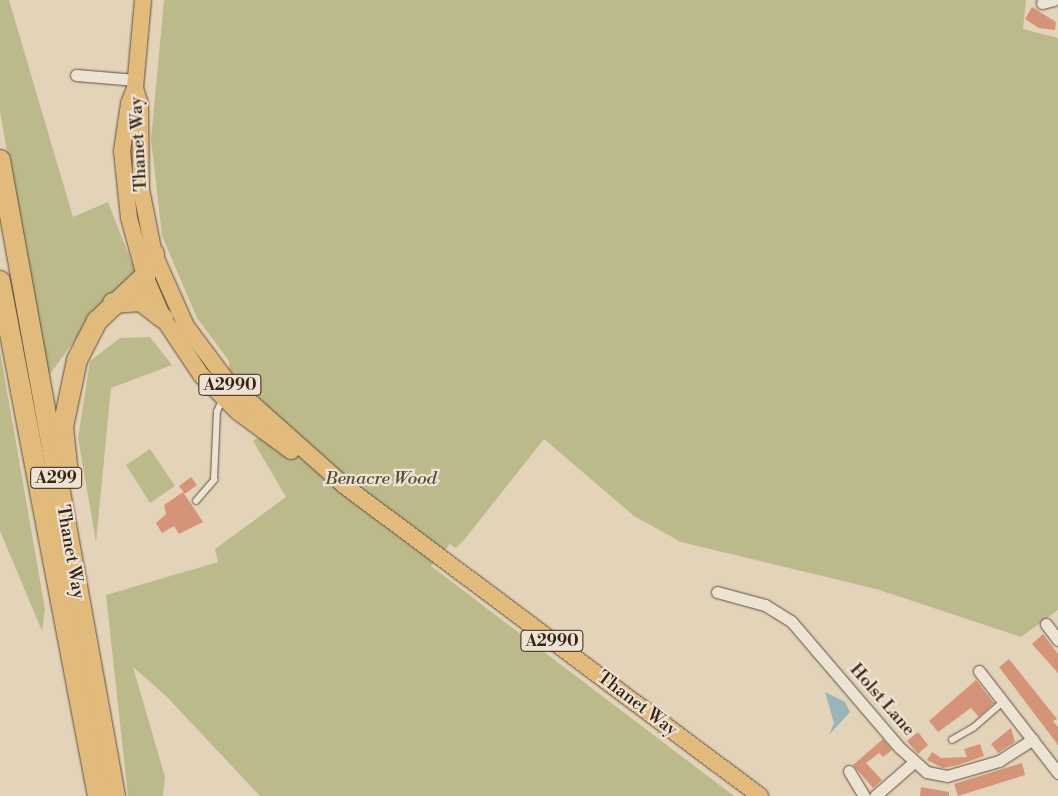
<!DOCTYPE html>
<html>
<head>
<meta charset="utf-8">
<style>
	body { margin:0 }
	#map { position:relative; width:1058px; height:796px; overflow:hidden; background:#e3d4b9; font-family:"Libre Bodoni",serif }
	div>[style] { position:absolute }
	.green>* { inset:0; background:#bcba8a }
	.water>* { inset:0; background:#9ab5ba }
	.building>* { inset:0; background:#d59377 }
	.roads { filter:drop-shadow(0 0 1px #624f3d) drop-shadow(0 0 1px #624f3d) }
	.lane>* { height:5.5px; margin:-2.75px; padding:0 2.75px; transform-origin:2.75px; border-radius:2.75px; background:#ede3d2 }
	.street>* { height:11px; margin:-5.5px; padding:0 5.5px; transform-origin:5.5px; border-radius:5.5px; background:#ede3d2 }
	.primary>* { height:16px; margin:-8px; padding:0 8px; transform-origin:8px; border-radius:8px; background:#e2ba7c }
	.highway>* { height:20px; margin:-10px; padding:0 10px; transform-origin:10px; border-radius:10px; background:#e2ba7c }
	span { translate:-50% -50%; white-space:nowrap; text-align:center; line-height:1.15; -webkit-text-stroke:4.5px #ede3d2; paint-order:stroke }
	.shield-label span { padding:1px 4px; background:#ede3d2; border:1px solid; border-radius:4px; -webkit-text-stroke-width:0 }
	.shield-label { font-size:16px; color:#372314; font-weight:700 }
	.street-label { font-size:18px; color:#372314 }
	.park-label { font-size:18px; color:#584932; font-style:italic }
</style>
</head>
<body>
<div id="map">
	<div class="green">
		<i style="clip-path:polygon(0 0,9px 0,73px 217px,108px 202px,135px 271px,94px 314px,47px 378px,0 112px)"></i>
		<i style="clip-path:polygon(164px 0,1026px 0,1023px 29px,1058px 38px,1058px 610px,1021px 637px,876px 589px,681px 542px,634px 516px,544px 439px,464px 540px,456px 548px,450px 544px,431px 566px,734px 796px,260px 796px,166px 696px,133px 667px,165px 777px,163px 796px,128px 796px,106px 595px,218px 562px,215px 549px,286px 497px,253px 441px,282px 420px,229px 372px,229px 361px,197px 318px,162px 236px,151px 139px)"></i>
		<i style="clip-path:polygon(150px 337px,172px 365px,111px 388px,96px 542px,78px 438px,90px 361px,120px 338px)"></i>
		<i style="clip-path:polygon(0 351px,45px 609px,42px 631px,0 531px)"></i>
		<i style="clip-path:polygon(150px 449px,175px 486px,150px 503px,126px 465px)"></i>
	</div>
	<div class="water">
		<i style="clip-path:polygon(825px 692px,845px 702px,850px 712px,829px 735px,834px 723px)"></i>
	</div>
	<div class="building">
		<i style="clip-path:polygon(1032px 7px,1056px 22px,1055px 30px,1039px 28px,1025px 19px)"></i>
		<i style="clip-path:polygon(191px 477px,197px 485px,185px 494px,179px 486px)"></i>
		<i style="clip-path:polygon(183px 492px,203px 522px,179px 534px,174px 526px,162px 533px,156px 523px,166px 514px,164px 505px)"></i>
		<i style="clip-path:polygon(1043px 634px,1058px 654px,1058px 673px,1032px 644px)"></i>
		<i style="clip-path:polygon(1009px 659px,1057px 719px,1053px 721px,1058px 727px,1058px 745px,999px 667px)"></i>
		<i style="clip-path:polygon(976px 680px,994px 703px,979px 717px,971px 708px,938px 732px,929px 721px)"></i>
		<i style="clip-path:polygon(1011px 728px,1015px 742px,998px 753px,991px 744px)"></i>
		<i style="clip-path:polygon(918px 732px,928px 745px,918px 754px,907px 741px)"></i>
		<i style="clip-path:polygon(883px 739px,892px 750px,883px 757px,879px 753px,866px 763px,882px 780px,873px 788px,853px 765px)"></i>
		<i style="clip-path:polygon(980px 744px,984px 756px,958px 765px,943px 768px,927px 760px,932px 752px,941px 758px,967px 757px,964px 749px)"></i>
		<i style="clip-path:polygon(1022px 763px,1025px 775px,958px 796px,954px 784px)"></i>
		<i style="clip-path:polygon(921px 787px,949px 792px,949px 796px,920px 796px)"></i>
	</div>
	<div class="roads">
		<div class="lane">
			<i style="left:196px;top:501px;width:28px;rotate:-49deg"></i>
			<i style="left:214px;top:480px;width:68px;rotate:-87.5deg"></i>
			<i style="left:217px;top:412px;width:13px;rotate:-67deg"></i>
			<i style="left:952px;top:740px;width:24px;rotate:-30deg"></i>
			<i style="left:973px;top:728px;width:40px;rotate:-41deg"></i>
		</div>
		<div class="street">
			<i style="left:1042px;top:3px;width:12px;rotate:-14deg"></i>
			<i style="left:76px;top:75px;width:60px;rotate:4.8deg"></i>
			<i style="left:717px;top:592px;width:50px;rotate:15.2deg"></i>
			<i style="left:765px;top:605px;width:31px;rotate:32deg"></i>
			<i style="left:791px;top:621px;width:167px;rotate:49.4deg"></i>
			<i style="left:900px;top:748px;width:36px;rotate:42deg"></i>
			<i style="left:927px;top:772px;width:20px;rotate:11deg"></i>
			<i style="left:947px;top:776px;width:54px;rotate:-16.1deg"></i>
			<i style="left:999px;top:761px;width:40px;rotate:-32.9deg"></i>
			<i style="left:1046px;top:624px;width:20px;rotate:53deg"></i>
			<i style="left:979px;top:671px;width:129px;rotate:52.2deg"></i>
			<i style="left:849px;top:771px;width:29px;rotate:59deg"></i>
			<i style="left:875px;top:796px;width:52px;rotate:-41.1deg"></i>
		</div>
		<div class="primary">
			<i style="left:143px;top:0;width:88px;rotate:95.2deg"></i>
			<i style="left:135px;top:88px;width:17px;rotate:111deg"></i>
			<i style="left:129px;top:104px;width:48px;rotate:98.5deg"></i>
			<i style="left:122px;top:151px;width:67px;rotate:84deg"></i>
			<i style="left:129px;top:218px;width:60px;rotate:74.6deg"></i>
			<i style="left:145px;top:276px;width:46px;rotate:66.8deg"></i>
			<i style="left:163px;top:318px;width:69px;rotate:56.3deg"></i>
			<i style="left:201px;top:375px;width:52px;rotate:45deg"></i>
			<i style="left:238px;top:412px;width:66px;rotate:36.3deg"></i>
			<i style="left:135px;top:88px;width:17px;rotate:73deg"></i>
			<i style="left:140px;top:104px;width:85px;rotate:89.3deg"></i>
			<i style="left:141px;top:189px;width:66px;rotate:78.7deg"></i>
			<i style="left:154px;top:254px;width:79px;rotate:66deg"></i>
			<i style="left:186px;top:326px;width:69px;rotate:53.3deg"></i>
			<i style="left:227px;top:381px;width:158px;rotate:41.7deg"></i>
			<i style="left:345px;top:486px;width:518px;rotate:36.76deg"></i>
		</div>
		<div class="highway">
			<i style="left:0;top:160px;width:646px;rotate:79.75deg"></i>
			<i style="left:0;top:281px;width:524px;rotate:79.23deg"></i>
			<i style="left:113px;top:303px;width:28px;rotate:-4deg"></i>
			<i style="left:141px;top:301px;width:28px;rotate:38deg"></i>
			<i style="left:68px;top:474px;width:47px;rotate:-96.1deg"></i>
			<i style="left:63px;top:427px;width:68px;rotate:-78.2deg"></i>
			<i style="left:77px;top:360px;width:44px;rotate:-62.9deg"></i>
			<i style="left:97px;top:321px;width:66px;rotate:-43.2deg"></i>
			<i style="left:145px;top:276px;width:24px;rotate:-68deg"></i>
		</div>
	</div>
	<div class="shield-label">
		<span style="left:230px;top:385px">A2990</span>
		<span style="left:56px;top:478px">A299</span>
		<span style="left:552px;top:641px">A2990</span>
	</div>
	<div class="street-label">
		<span style="left:139px;top:144px;rotate:-93deg">Thanet Way</span>
		<span style="left:70px;top:552px;rotate:80deg">Thanet Way</span>
		<span style="left:882px;top:700px;rotate:49deg">Holst Lane</span>
		<span style="left:637px;top:704px;rotate:37deg">Thanet Way</span>
	</div>
	<div class="park-label">
		<span style="left:381px;top:479px">Benacre Wood</span>
	</div>
</div>
</body>
</html>
